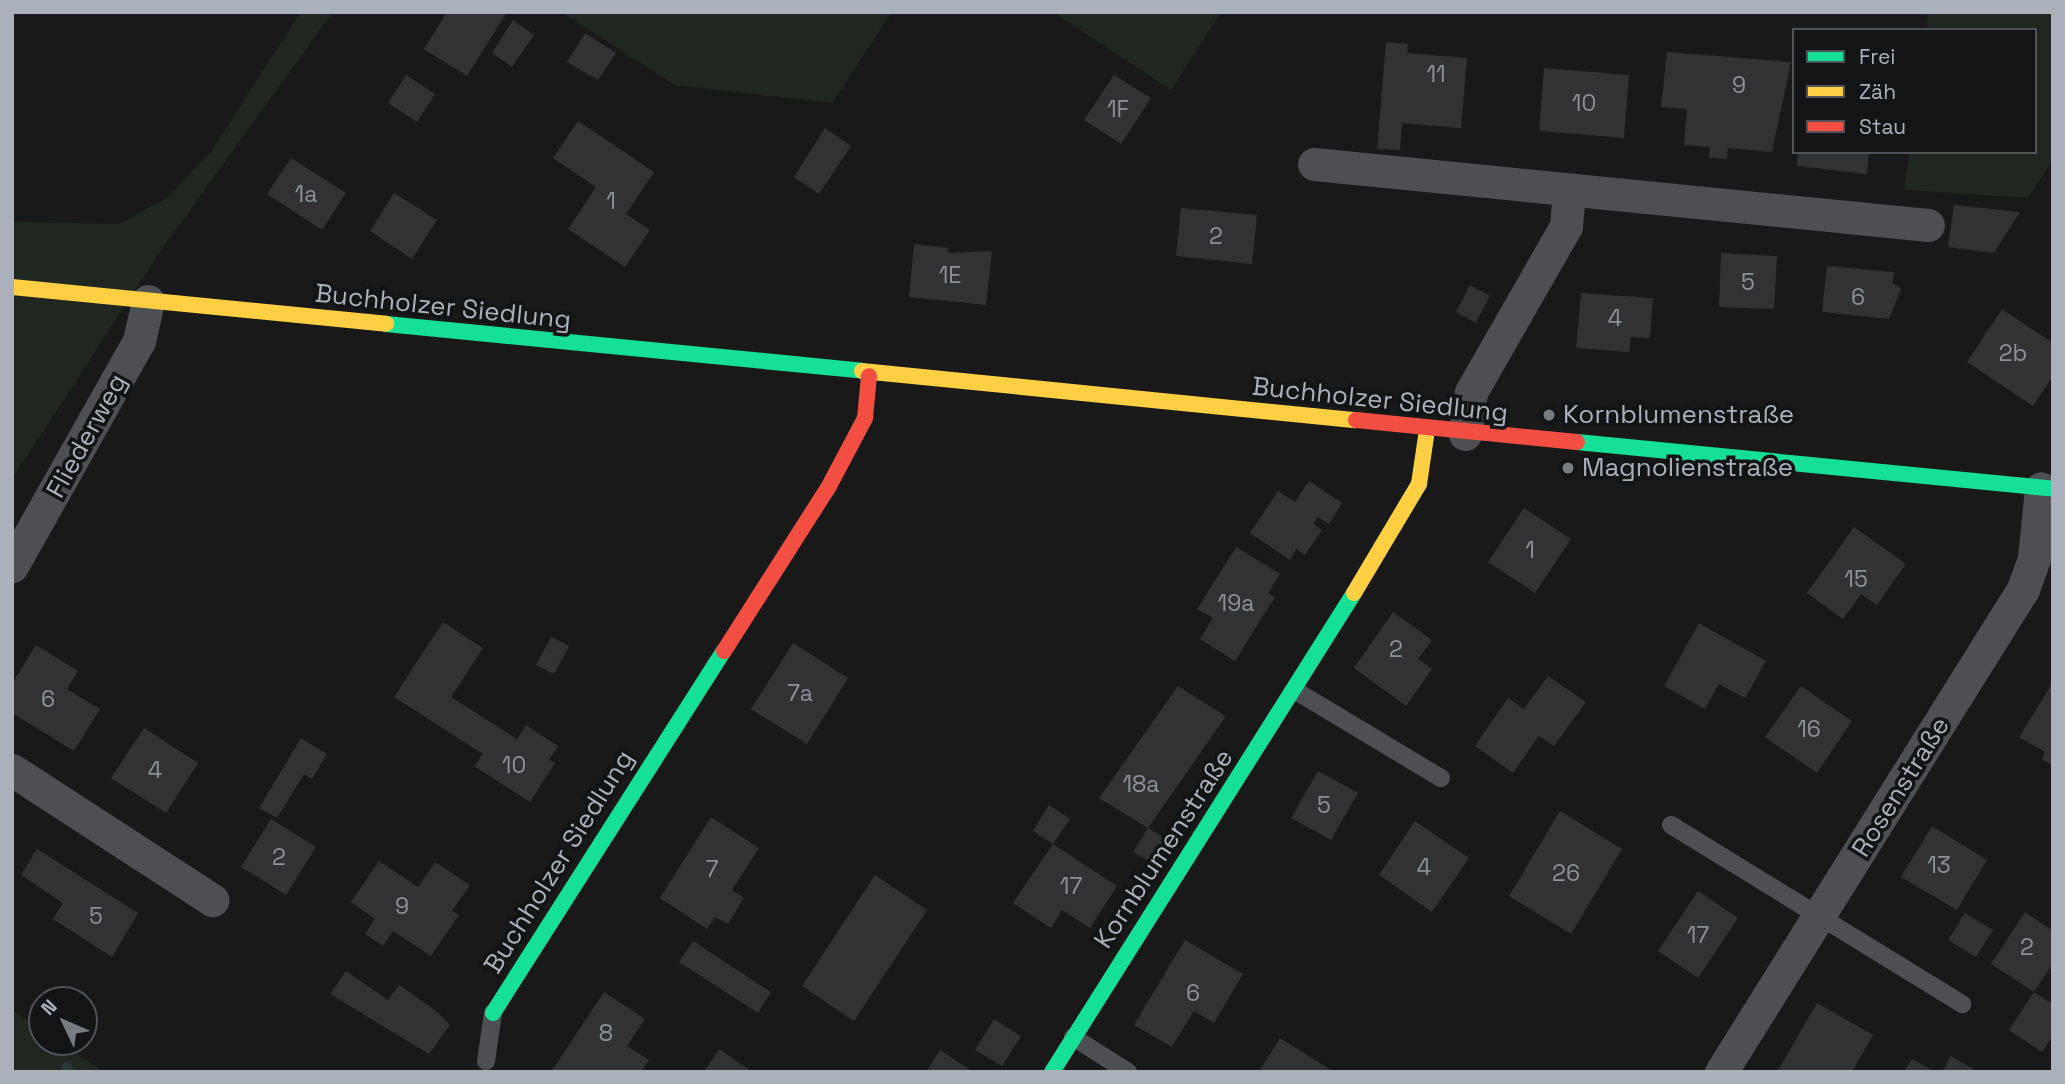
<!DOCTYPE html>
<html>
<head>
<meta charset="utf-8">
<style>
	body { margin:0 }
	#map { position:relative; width:2065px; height:1084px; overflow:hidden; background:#19191a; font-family:"Space Grotesk",sans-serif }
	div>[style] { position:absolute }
	.green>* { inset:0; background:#1f2720 }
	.stream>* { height:10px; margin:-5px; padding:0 5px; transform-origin:5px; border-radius:5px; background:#2c363c }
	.building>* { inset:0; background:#323234 }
	.lane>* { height:18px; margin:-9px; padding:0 9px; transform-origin:9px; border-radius:9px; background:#4d4f53 }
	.street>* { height:33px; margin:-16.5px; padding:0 16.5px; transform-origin:16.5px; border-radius:16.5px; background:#4d4f53 }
	.fast>* { height:16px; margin:-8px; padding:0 8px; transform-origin:8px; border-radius:8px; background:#16e098 }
	.slow>* { height:16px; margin:-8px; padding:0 8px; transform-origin:8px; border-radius:8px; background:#ffcf43 }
	.jam>* { height:16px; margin:-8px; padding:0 8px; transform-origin:8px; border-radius:8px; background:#f24e42 }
	.dots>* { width:19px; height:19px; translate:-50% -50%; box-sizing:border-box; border:4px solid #131416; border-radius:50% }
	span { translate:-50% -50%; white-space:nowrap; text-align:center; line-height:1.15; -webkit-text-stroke:7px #131416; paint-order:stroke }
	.number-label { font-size:23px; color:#8c9199 }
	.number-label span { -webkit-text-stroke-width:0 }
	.street-label { font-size:26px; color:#aab1bb }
	.poi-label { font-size:26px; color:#aab1bb }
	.left { translate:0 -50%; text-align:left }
	.frame { position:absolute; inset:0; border:14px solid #aab1bb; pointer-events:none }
	.legend { position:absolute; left:1792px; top:28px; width:245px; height:126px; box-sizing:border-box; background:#131416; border:2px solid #4f5358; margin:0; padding:9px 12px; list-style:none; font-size:21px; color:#aab1bb }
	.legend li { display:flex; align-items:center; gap:14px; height:35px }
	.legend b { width:35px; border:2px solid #4f5358 }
	.north { position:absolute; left:28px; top:986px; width:70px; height:70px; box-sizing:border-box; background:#131416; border:2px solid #4f5358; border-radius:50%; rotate:314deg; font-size:19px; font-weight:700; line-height:28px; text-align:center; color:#aab1bb }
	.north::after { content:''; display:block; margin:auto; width:24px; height:32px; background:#777c83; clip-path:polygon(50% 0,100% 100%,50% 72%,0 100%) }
</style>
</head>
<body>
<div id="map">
	<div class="green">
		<i style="clip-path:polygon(301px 12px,333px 12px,162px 249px,12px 479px,12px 222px,120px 224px,168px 197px,211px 151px)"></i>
		<i style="clip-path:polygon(562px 12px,892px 12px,832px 103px,674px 85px)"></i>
		<i style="clip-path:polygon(1052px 12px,1222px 12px,1171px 90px)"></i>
		<i style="clip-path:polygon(1928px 12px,2053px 12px,2053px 159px,2028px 198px,1904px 190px,1909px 152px,2035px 152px,2035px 30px,1926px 30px)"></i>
		<i style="clip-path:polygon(12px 1010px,42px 1030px,42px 1042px,60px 1042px,104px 1072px,12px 1072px)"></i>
	</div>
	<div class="stream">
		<i style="left:67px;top:1067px;width:5px;rotate:68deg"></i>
	</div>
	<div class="building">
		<i style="clip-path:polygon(447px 12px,507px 12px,467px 76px,424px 49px)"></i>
		<i style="clip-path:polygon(513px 20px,534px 35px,512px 67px,492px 53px)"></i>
		<i style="clip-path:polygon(585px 33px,616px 53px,598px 80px,567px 62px)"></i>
		<i style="clip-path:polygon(1386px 42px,1408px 44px,1407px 53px,1467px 58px,1461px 128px,1402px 123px,1400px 150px,1377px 149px)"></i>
		<i style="clip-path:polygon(1667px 52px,1791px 62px,1772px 152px,1728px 148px,1727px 159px,1709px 158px,1710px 147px,1684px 145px,1687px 109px,1661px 107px)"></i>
		<i style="clip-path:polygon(1544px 68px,1629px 75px,1624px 138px,1539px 131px)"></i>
		<i style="clip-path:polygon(406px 75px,435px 94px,417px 122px,388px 103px)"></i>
		<i style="clip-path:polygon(1114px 75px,1151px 98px,1121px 144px,1084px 120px)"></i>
		<i style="clip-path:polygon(578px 121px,654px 172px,626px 214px,650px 230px,625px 267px,568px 229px,596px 187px,553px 158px)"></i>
		<i style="clip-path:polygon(825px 128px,851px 146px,819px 194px,794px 177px)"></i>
		<i style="clip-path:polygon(1798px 152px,1869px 152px,1867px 174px,1797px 166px)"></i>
		<i style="clip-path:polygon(291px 158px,346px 193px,322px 230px,267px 194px)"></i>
		<i style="clip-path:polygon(394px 193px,437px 220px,412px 259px,370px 231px)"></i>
		<i style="clip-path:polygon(1954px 205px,2020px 212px,1994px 253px,1948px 247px)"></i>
		<i style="clip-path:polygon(1181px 208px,1257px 215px,1252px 264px,1176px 256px)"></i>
		<i style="clip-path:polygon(914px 244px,949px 248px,947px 253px,992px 251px,986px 305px,909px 297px)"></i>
		<i style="clip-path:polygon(1721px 253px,1777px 256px,1774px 309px,1719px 307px)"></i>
		<i style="clip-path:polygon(1827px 266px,1894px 272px,1893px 283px,1901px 289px,1889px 319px,1822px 312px)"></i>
		<i style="clip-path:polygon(1470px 285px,1490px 296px,1476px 323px,1456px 312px)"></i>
		<i style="clip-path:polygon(1581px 293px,1653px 298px,1650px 338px,1631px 337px,1629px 352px,1576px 348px)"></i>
		<i style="clip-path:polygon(2002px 309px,2053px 343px,2053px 376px,2033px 406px,1967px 362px)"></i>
		<i style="clip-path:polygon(1309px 481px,1342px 503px,1329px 524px,1318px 517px,1313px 524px,1322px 530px,1305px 555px,1296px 549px,1290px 560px,1250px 533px,1278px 491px,1295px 502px)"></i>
		<i style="clip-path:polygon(1524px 508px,1571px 539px,1535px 593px,1488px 562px)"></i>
		<i style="clip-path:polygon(1854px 527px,1906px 564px,1877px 605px,1861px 594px,1843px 619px,1807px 593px)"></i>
		<i style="clip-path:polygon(1236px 547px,1280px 574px,1268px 593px,1275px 597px,1235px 661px,1200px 639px,1213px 618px,1197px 609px)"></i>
		<i style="clip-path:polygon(1393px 612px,1432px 640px,1418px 659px,1432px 669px,1406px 706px,1354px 668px)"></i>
		<i style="clip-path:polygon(443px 622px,483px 648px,451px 697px,517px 739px,526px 725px,558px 746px,549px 760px,555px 763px,530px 802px,474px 766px,483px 754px,394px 697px)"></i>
		<i style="clip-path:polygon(1699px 623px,1766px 661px,1745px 698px,1719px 684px,1705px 709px,1664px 686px)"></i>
		<i style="clip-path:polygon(551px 637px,569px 646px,554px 674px,536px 665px)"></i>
		<i style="clip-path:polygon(793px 643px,848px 678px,807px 744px,751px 709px)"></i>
		<i style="clip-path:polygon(36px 645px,78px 671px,67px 689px,100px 709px,74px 751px,12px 713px,12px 684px)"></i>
		<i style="clip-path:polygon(1548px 676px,1586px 702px,1554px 746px,1539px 736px,1513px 773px,1475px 746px,1508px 698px,1524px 709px)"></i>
		<i style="clip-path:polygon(2053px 682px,2053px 766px,2042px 759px,2045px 752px,2019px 737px)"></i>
		<i style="clip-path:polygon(1178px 686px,1226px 716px,1148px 828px,1099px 798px)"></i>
		<i style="clip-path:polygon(1801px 686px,1852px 721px,1817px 773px,1765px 737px)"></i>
		<i style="clip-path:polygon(144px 728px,198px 763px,166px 813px,111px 778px)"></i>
		<i style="clip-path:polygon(301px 738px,327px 754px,312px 779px,304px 774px,277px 818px,259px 808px)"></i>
		<i style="clip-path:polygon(1318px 771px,1358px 793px,1331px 840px,1291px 818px)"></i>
		<i style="clip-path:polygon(1049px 805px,1070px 819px,1053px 844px,1033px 831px)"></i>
		<i style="clip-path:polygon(1560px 811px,1622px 849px,1571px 934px,1509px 896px)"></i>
		<i style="clip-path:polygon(711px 817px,759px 848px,732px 890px,744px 898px,728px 924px,715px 917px,707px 929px,660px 898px)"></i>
		<i style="clip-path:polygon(271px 819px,316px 847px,286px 895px,241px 867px)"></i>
		<i style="clip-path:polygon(1415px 821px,1469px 858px,1432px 912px,1379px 875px)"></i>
		<i style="clip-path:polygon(1932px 826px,1987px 860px,1957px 910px,1901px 877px)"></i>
		<i style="clip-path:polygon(1148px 828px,1174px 844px,1159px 867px,1133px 852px)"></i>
		<i style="clip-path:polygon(1053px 844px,1117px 886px,1090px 928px,1062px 910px,1051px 928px,1013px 903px)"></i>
		<i style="clip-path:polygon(37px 849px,138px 913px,112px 957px,53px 919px,63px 903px,21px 875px)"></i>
		<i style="clip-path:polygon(379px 861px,418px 887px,435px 862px,470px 885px,452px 911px,459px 915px,431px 956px,393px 931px,383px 946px,365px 934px,375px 919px,351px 902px)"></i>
		<i style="clip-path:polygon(875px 875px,927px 910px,854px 1021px,802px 986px)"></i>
		<i style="clip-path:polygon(1698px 891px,1738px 918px,1698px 978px,1658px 951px)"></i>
		<i style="clip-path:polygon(2025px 912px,2053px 931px,2053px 963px,2034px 992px,1991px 964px)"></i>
		<i style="clip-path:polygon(1965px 913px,1993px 930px,1976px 957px,1948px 940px)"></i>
		<i style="clip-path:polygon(1185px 940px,1243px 974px,1214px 1023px,1194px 1011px,1172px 1047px,1134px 1025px)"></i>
		<i style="clip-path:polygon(693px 941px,771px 992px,758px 1013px,679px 962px)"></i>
		<i style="clip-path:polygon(346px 971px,388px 1000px,399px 985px,435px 1010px,450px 1025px,429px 1054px,330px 994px)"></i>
		<i style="clip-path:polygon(604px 992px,645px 1019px,627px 1046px,649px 1060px,641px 1072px,551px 1072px)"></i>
		<i style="clip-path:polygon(2034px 992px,2053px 1004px,2053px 1036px,2042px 1052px,2009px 1030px)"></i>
		<i style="clip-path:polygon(1817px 1003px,1873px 1035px,1852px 1072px,1777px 1072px)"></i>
		<i style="clip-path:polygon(994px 1019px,1021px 1036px,1002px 1066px,975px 1050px)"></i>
		<i style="clip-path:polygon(1280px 1038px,1334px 1072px,1259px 1072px)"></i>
		<i style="clip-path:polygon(719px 1049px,752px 1072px,704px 1072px)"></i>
		<i style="clip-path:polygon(940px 1050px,973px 1072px,926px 1072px)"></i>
		<i style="clip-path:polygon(1951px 1056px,1978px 1072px,1942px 1072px)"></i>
		<i style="clip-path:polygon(1912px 1059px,1935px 1072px,1904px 1072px)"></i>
	</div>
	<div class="lane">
		<i style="left:1296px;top:691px;width:169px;rotate:31deg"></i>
		<i style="left:1671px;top:825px;width:342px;rotate:31.6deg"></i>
		<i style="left:1073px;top:1037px;width:65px;rotate:32.5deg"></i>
		<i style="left:486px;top:1061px;width:49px;rotate:-81.7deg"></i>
	</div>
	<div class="street">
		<i style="left:1314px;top:164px;width:617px;rotate:5.67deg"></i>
		<i style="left:1465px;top:434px;width:42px;rotate:-81.9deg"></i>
		<i style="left:1471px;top:392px;width:191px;rotate:-60.2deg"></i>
		<i style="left:1566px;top:226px;width:34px;rotate:-85deg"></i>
		<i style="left:12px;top:566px;width:258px;rotate:-60.6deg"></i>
		<i style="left:139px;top:341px;width:41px;rotate:-77.3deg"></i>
		<i style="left:12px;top:770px;width:239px;rotate:33deg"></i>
		<i style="left:1721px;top:1072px;width:570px;rotate:-57.98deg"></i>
		<i style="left:2023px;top:589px;width:33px;rotate:-70deg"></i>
		<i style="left:2034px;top:558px;width:70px;rotate:-84.3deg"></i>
	</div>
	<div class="fast">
		<i style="left:386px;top:324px;width:478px;rotate:5.6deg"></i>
		<i style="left:1577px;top:442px;width:478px;rotate:5.6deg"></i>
		<i style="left:493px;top:1013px;width:429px;rotate:-57.5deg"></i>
		<i style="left:1052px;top:1072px;width:566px;rotate:-57.77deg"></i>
	</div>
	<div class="slow">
		<i style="left:12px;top:287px;width:376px;rotate:5.6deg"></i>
		<i style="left:862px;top:371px;width:496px;rotate:5.7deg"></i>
		<i style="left:1354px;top:593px;width:127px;rotate:-59.2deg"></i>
		<i style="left:1419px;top:484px;width:55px;rotate:-81.6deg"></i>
	</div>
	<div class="jam">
		<i style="left:1356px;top:420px;width:222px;rotate:5.7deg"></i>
		<i style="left:724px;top:651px;width:193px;rotate:-57.5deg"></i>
		<i style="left:828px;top:488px;width:79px;rotate:-62.1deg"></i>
		<i style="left:865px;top:418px;width:42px;rotate:-84.6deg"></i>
	</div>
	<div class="dots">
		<i style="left:1549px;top:415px;background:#777c83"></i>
		<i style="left:1568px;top:468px;background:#777c83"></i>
	</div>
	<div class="number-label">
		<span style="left:1436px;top:74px">11</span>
		<span style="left:1739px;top:85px">9</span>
		<span style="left:1584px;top:103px">10</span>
		<span style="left:1118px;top:109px">1F</span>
		<span style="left:306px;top:194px">1a</span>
		<span style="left:611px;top:201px">1</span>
		<span style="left:1216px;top:236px">2</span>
		<span style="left:950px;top:275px">1E</span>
		<span style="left:1748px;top:282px">5</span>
		<span style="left:1858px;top:297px">6</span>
		<span style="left:1615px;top:318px">4</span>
		<span style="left:2013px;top:353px">2b</span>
		<span style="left:1530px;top:550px">1</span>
		<span style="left:1856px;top:579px">15</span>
		<span style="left:1236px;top:603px">19a</span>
		<span style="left:1396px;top:649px">2</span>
		<span style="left:800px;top:693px">7a</span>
		<span style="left:48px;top:699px">6</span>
		<span style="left:1809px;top:729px">16</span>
		<span style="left:514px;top:765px">10</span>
		<span style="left:155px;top:770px">4</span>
		<span style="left:1141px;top:784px">18a</span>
		<span style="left:1324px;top:805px">5</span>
		<span style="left:279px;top:857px">2</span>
		<span style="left:1939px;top:865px">13</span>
		<span style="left:1424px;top:867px">4</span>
		<span style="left:712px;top:869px">7</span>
		<span style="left:1566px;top:873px">26</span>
		<span style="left:1071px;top:886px">17</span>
		<span style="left:402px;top:906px">9</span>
		<span style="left:96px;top:916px">5</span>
		<span style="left:1698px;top:935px">17</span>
		<span style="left:2027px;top:947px">2</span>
		<span style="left:1193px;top:993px">6</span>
		<span style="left:606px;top:1033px">8</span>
	</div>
	<div class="street-label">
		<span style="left:443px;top:307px;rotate:6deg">Buchholzer Siedlung</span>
		<span style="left:1380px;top:400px;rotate:6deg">Buchholzer Siedlung</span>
		<span style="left:87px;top:436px;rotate:-61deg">Fliederweg</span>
		<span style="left:1901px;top:787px;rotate:-58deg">Rosenstraße</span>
		<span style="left:1164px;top:849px;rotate:-57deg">Kornblumenstraße</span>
		<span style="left:559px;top:862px;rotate:-58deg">Buchholzer Siedlung</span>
	</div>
	<div class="poi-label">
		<span class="left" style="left:1563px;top:415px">Kornblumenstraße</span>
		<span class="left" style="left:1582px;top:468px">Magnolienstraße</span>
	</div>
	<div class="frame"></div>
	<ul class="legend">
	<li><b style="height:9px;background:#16e098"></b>Frei</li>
	<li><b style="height:9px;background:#ffcf43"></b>Zäh</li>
	<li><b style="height:9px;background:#f24e42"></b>Stau</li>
	</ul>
	<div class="north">N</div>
</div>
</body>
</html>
